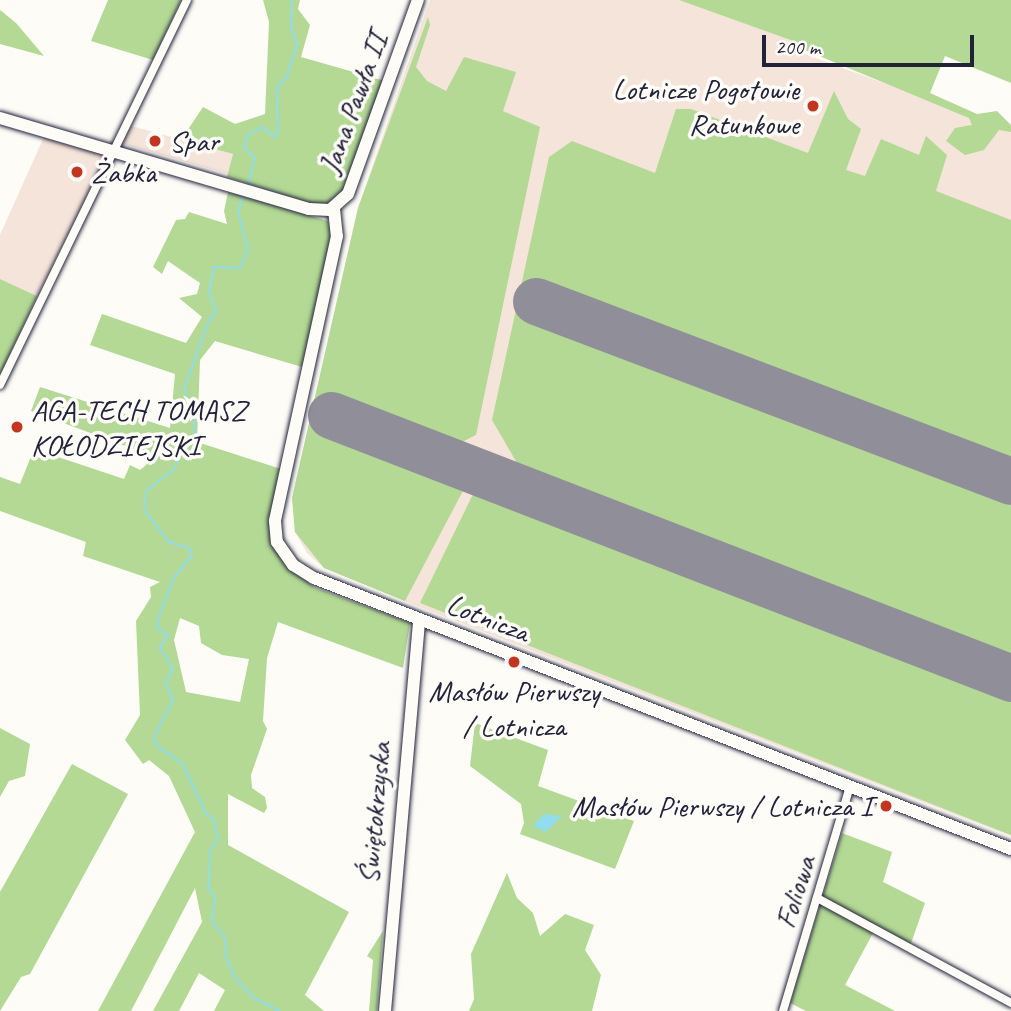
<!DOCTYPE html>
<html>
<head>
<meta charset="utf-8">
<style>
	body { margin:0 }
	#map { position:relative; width:1011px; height:1011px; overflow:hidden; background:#fdfcf7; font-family:Caveat,sans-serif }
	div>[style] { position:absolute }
	.built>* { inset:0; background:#f4e4d9 }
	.green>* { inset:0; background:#b3d994 }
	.water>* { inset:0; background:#8fdded }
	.stream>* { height:2px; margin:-1px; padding:0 1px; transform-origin:1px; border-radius:1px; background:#8fdded }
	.runway>* { height:47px; margin:-23.5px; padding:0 23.5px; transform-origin:23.5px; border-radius:23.5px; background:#908f99 }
	.roads { filter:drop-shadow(0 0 2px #22223b) drop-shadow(0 0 2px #22223b) }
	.street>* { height:8px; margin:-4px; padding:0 4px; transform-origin:4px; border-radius:4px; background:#fdfcf7 }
	.secondary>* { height:12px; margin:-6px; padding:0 6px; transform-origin:6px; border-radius:6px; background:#fdfcf7 }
	.dots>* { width:19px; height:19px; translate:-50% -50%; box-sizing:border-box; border:4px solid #fdfcf7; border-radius:50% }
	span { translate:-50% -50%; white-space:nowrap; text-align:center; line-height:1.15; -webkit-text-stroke:7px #fdfcf7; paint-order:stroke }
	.poi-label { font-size:30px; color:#22223b }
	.right { translate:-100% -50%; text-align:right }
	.left { translate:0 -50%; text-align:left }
	.street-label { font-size:30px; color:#22223b }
	.scale { position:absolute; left:762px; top:35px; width:212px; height:32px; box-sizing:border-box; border:4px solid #22223b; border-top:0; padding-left:9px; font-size:21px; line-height:24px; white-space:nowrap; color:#22223b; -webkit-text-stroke:5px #fdfcf7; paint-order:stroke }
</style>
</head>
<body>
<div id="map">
	<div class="built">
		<i style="clip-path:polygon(430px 0,680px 0,797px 42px,794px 50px,1011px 130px,1011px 836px,410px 603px,324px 568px,307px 553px,295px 532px,292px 498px,358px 208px)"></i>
		<i style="clip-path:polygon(128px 125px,233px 154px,228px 174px,120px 143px)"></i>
		<i style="clip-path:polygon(44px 137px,107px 155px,37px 296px,0 279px,0 235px)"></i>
	</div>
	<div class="green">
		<i style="clip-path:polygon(108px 0,181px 0,153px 60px,91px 41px)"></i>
		<i style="clip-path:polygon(263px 0,300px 0,298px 9px,310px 25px,301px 57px,385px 81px,345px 190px,323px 207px,227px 177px,233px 154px,181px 140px,203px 107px,235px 124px,265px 114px,269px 22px)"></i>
		<i style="clip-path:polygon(679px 0,1011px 0,1011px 83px,945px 56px,930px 93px,977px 114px,997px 111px,1011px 125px,1011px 132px,999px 130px,984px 150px,965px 155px,946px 141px,955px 128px,972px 125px,969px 118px,795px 46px,796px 42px)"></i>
		<i style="clip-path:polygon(0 10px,16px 23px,44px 56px,0 44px)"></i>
		<i style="clip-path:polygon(428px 17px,430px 25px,416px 67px,427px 81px,446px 91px,464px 57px,516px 72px,503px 111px,540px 127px,476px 435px,458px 444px,466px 485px,405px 601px,324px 568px,295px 532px,292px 498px,358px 208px)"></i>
		<i style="clip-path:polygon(834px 91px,848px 119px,861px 129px,846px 170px,865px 176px,881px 139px,919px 155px,926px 136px,947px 155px,936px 191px,1011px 220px,1011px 660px,521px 470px,492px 420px,549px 157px,572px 141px,655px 173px,676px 109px,691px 109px,808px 153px)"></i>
		<i style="clip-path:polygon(evenodd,228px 192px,328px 221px,332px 236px,302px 367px,215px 341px,200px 360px,197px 442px,281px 469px,269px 525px,271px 538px,282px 560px,301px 577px,316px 588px,410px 623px,403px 668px,278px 622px,267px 658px,263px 721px,267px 729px,251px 775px,252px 788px,265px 797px,267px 808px,264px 813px,228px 794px,228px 845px,349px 912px,305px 995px,324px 1011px,214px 1011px,225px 990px,199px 973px,179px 1011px,153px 1011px,202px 922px,195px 888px,131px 1011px,98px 1011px,195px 832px,169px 776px,149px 760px,143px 764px,125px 740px,140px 715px,136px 621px,151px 597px,150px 587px,160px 582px,83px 556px,86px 542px,0 511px,0 477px,20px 484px,34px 449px,124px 479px,130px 465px,140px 470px,146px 465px,151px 456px,147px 454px,31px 411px,40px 387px,170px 428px,175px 374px,90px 345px,102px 314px,186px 343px,202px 317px,179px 298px,197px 294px,200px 283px,168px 261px,162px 274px,153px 267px,176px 220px,185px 219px,189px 212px,227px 224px,224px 211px,228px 192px,180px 618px,199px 626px,201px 643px,222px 655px,249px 659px,240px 702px,186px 692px,174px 640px,180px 618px)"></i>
		<i style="clip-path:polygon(0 279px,37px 296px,0 375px)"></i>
		<i style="clip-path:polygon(476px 488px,1011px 696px,1011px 835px,420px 603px)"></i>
		<i style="clip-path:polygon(475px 723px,548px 750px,538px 786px,634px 821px,615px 869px,520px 834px,524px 823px,521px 804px,470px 766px)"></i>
		<i style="clip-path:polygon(0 728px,30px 744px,25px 776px,9px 781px,0 797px)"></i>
		<i style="clip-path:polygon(72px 764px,128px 794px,30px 974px,21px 977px,0 1011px,0 892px)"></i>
		<i style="clip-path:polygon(842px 833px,892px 852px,883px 882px,925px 903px,908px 952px,873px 933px,845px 985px,895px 1011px,806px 1011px,790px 1003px)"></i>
		<i style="clip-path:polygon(507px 873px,517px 898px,533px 913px,540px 936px,565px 914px,594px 925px,585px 950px,601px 975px,592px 1011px,469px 1011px,474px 999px,471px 954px)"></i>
		<i style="clip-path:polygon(383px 931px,377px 1011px,369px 1011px,373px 960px,367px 956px)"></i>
	</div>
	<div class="water">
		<i style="clip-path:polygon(544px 814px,562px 816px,546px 832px,533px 826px)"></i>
	</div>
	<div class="stream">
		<i style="left:248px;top:184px;width:27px;rotate:-75deg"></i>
		<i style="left:255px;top:158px;width:16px;rotate:-135deg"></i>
		<i style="left:244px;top:147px;width:13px;rotate:-72deg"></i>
		<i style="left:248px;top:135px;width:16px;rotate:-30deg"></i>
		<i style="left:262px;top:127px;width:16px;rotate:38deg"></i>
		<i style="left:275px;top:137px;width:6px;rotate:-59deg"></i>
		<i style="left:278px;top:132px;width:44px;rotate:-91.3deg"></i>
		<i style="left:277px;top:88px;width:16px;rotate:-50deg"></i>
		<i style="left:287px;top:76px;width:34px;rotate:-73deg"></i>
		<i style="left:297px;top:43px;width:17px;rotate:-111deg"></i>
		<i style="left:291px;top:27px;width:27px;rotate:-88deg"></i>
		<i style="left:243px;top:196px;width:17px;rotate:107deg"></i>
		<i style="left:238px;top:212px;width:39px;rotate:75deg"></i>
		<i style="left:248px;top:250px;width:20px;rotate:114deg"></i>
		<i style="left:240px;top:268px;width:26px;rotate:-178deg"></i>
		<i style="left:214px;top:267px;width:25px;rotate:101deg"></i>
		<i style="left:209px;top:292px;width:22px;rotate:72deg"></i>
		<i style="left:216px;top:313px;width:8px;rotate:140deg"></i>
		<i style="left:210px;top:318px;width:76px;rotate:110.1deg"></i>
		<i style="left:184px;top:389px;width:37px;rotate:73deg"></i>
		<i style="left:195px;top:424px;width:15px;rotate:94deg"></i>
		<i style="left:194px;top:439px;width:15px;rotate:138deg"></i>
		<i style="left:183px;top:449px;width:23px;rotate:115deg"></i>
		<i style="left:173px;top:470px;width:33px;rotate:142deg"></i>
		<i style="left:147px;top:490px;width:11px;rotate:100deg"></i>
		<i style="left:145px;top:501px;width:11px;rotate:85deg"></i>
		<i style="left:146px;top:512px;width:38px;rotate:53deg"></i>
		<i style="left:169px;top:542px;width:21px;rotate:17deg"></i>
		<i style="left:189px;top:548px;width:8px;rotate:67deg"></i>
		<i style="left:192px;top:555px;width:28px;rotate:129deg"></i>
		<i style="left:174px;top:577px;width:48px;rotate:110.7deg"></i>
		<i style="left:157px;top:622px;width:7px;rotate:82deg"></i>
		<i style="left:158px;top:629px;width:12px;rotate:31deg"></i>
		<i style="left:168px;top:635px;width:15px;rotate:122deg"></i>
		<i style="left:160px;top:648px;width:25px;rotate:58deg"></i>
		<i style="left:173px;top:669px;width:16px;rotate:117deg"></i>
		<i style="left:166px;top:683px;width:18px;rotate:68deg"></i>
		<i style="left:173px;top:700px;width:42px;rotate:117.2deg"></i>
		<i style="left:154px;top:737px;width:8px;rotate:76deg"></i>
		<i style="left:156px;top:745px;width:33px;rotate:35deg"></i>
		<i style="left:183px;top:764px;width:55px;rotate:65.3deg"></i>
		<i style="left:206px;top:814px;width:9px;rotate:32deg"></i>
		<i style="left:214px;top:819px;width:20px;rotate:79deg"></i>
		<i style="left:218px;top:839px;width:14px;rotate:124deg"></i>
		<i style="left:210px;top:851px;width:38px;rotate:92deg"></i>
		<i style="left:209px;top:889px;width:10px;rotate:53deg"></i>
		<i style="left:215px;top:897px;width:24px;rotate:97deg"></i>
		<i style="left:212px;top:921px;width:21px;rotate:53deg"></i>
		<i style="left:225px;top:938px;width:19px;rotate:87deg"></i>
		<i style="left:226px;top:957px;width:23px;rotate:67deg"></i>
		<i style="left:235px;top:978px;width:28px;rotate:46deg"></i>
		<i style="left:254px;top:998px;width:29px;rotate:27deg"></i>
	</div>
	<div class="runway">
		<i style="left:536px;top:301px;width:508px;rotate:20.75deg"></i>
		<i style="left:331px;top:415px;width:729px;rotate:21.14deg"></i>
	</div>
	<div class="roads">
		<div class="street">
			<i style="left:0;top:385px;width:428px;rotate:-64.1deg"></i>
			<i style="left:817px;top:898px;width:221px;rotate:28.4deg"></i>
			<i style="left:783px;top:1011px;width:235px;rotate:-73.4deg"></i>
		</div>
		<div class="secondary">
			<i style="left:0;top:118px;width:322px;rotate:16.4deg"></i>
			<i style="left:309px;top:209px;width:21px;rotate:3deg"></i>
			<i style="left:330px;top:210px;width:24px;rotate:-42deg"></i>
			<i style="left:348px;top:194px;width:206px;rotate:-70.2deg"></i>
			<i style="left:334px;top:209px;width:27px;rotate:84deg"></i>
			<i style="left:337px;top:236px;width:292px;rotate:102.3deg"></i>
			<i style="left:275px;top:521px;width:21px;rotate:85deg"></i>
			<i style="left:277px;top:542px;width:28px;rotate:55deg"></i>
			<i style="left:293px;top:565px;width:25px;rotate:32deg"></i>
			<i style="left:314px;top:578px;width:748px;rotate:21.25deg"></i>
			<i style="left:385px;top:1011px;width:393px;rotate:-85deg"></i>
		</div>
	</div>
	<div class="dots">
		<i style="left:813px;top:106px;background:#c8321e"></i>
		<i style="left:155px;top:141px;background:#c8321e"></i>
		<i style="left:77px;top:172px;background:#c8321e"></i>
		<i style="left:17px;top:427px;background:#c8321e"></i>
		<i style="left:514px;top:662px;background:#c8321e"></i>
		<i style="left:886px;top:806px;background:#c8321e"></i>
	</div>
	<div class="poi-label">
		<span class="right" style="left:799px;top:106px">Lotnicze Pogotowie<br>Ratunkowe</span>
		<span class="left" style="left:169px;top:141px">Spar</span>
		<span class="left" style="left:91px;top:172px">Żabka</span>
		<span class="left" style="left:31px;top:427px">AGA-TECH TOMASZ<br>KOŁODZIEJSKI</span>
		<span style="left:514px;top:708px">Masłów Pierwszy<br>/ Lotnicza</span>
		<span class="right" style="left:872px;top:806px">Masłów Pierwszy / Lotnicza I</span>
	</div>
	<div class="street-label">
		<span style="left:353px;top:103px;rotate:-70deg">Jana Pawła II</span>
		<span style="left:488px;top:618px;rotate:21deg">Lotnicza</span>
		<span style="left:374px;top:813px;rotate:-85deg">Świętokrzyska</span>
		<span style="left:795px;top:892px;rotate:-73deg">Foliowa</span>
	</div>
	<div class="scale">200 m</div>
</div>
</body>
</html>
